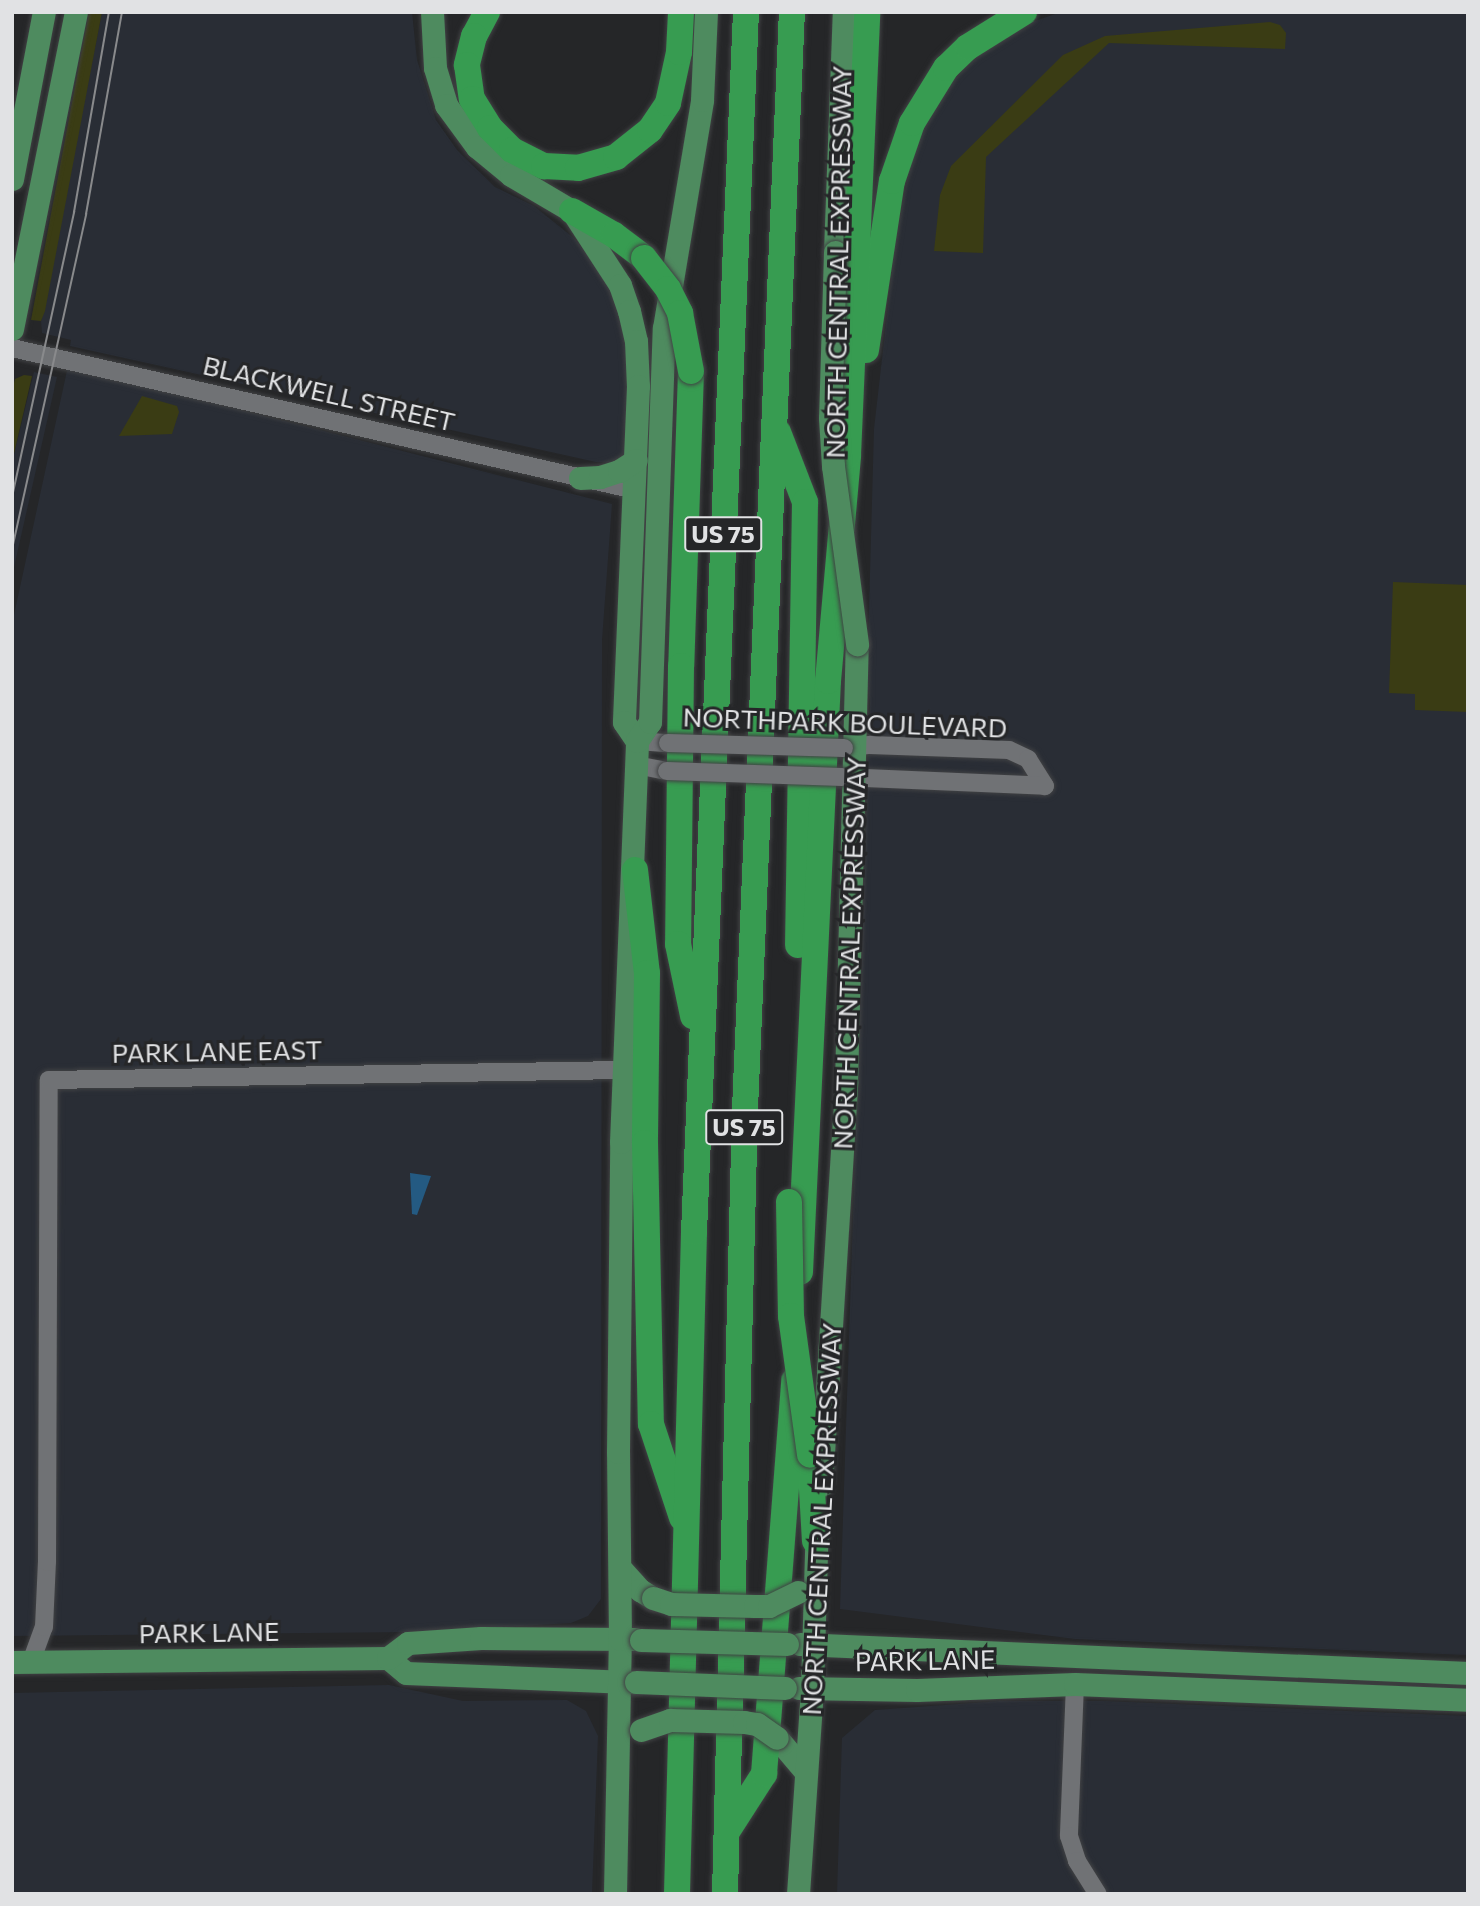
<!DOCTYPE html>
<html>
<head>
<meta charset="utf-8">
<style>
	body { margin:0 }
	#map { position:relative; width:1480px; height:1906px; overflow:hidden; background:#252628; font-family:Commissioner,sans-serif }
	div>[style] { position:absolute }
	.built>* { inset:0; background:#292d35 }
	.green>* { inset:0; background:#3a3c14 }
	.water>* { inset:0; background:#245a82 }
	.roads { filter:drop-shadow(0 0 2px #414244) drop-shadow(0 0 2px #414244) }
	.minor>* { height:18px; margin:-9px; padding:0 9px; transform-origin:9px; border-radius:9px; background:#707275 }
	.major>* { height:23px; margin:-11.5px; padding:0 11.5px; transform-origin:11.5px; border-radius:11.5px; background:#4e8b5f }
	.highway>* { height:26px; margin:-13px; padding:0 13px; transform-origin:13px; border-radius:13px; background:#379c51 }
	.tram>* { height:2px; margin:-1px; padding:0 1px; transform-origin:1px; border-radius:1px; background:#898a8c }
	.bridges { filter:drop-shadow(0 0 2px #414244) drop-shadow(0 0 2px #414244) }
	.minor-bridge>* { height:18px; margin:-9px; padding:0 9px; transform-origin:9px; border-radius:9px; background:#707275 }
	.major-bridge>* { height:23px; margin:-11.5px; padding:0 11.5px; transform-origin:11.5px; border-radius:11.5px; background:#4e8b5f }
	.highway-bridge>* { height:26px; margin:-13px; padding:0 13px; transform-origin:13px; border-radius:13px; background:#379c51 }
	span { translate:-50% -50%; white-space:nowrap; text-align:center; line-height:1.15; -webkit-text-stroke:6px #252628; paint-order:stroke }
	.shield-label span { padding:2px 5px; background:#252628; border:2px solid; border-radius:5px; -webkit-text-stroke-width:0 }
	.shield-label { font-size:24px; color:#e1e2e4; font-weight:700 }
	.street-label { font-size:26px; color:#e1e2e4 }
	.frame { position:absolute; inset:0; border:14px solid #e1e2e4; pointer-events:none }
</style>
</head>
<body>
<div id="map">
	<div class="built">
		<i style="clip-path:polygon(102px 12px,412px 12px,417px 60px,436px 120px,457px 150px,495px 187px,534px 206px,575px 239px,603px 275px,617px 305px,630px 362px,629px 450px,616px 463px,596px 462px,70px 346px,71px 340px,42px 333px,41px 321px)"></i>
		<i style="clip-path:polygon(1061px 12px,1468px 12px,1468px 1655px,1075px 1639px,840px 1609px,870px 702px,867px 682px,874px 429px,895px 245px,912px 154px,922px 128px,948px 85px,981px 53px,1032px 22px)"></i>
		<i style="clip-path:polygon(68px 366px,612px 504px,602px 640px,601px 1599px,588px 1616px,571px 1623px,415px 1632px,12px 1636px,12px 624px)"></i>
		<i style="clip-path:polygon(34px 372px,57px 377px,12px 576px,12px 462px)"></i>
		<i style="clip-path:polygon(389px 1685px,463px 1701px,567px 1700px,586px 1711px,598px 1736px,592px 1894px,12px 1894px,12px 1693px)"></i>
		<i style="clip-path:polygon(1000px 1701px,1104px 1701px,1468px 1716px,1468px 1894px,837px 1894px,842px 1738px,875px 1710px)"></i>
	</div>
	<div class="green">
		<i style="clip-path:polygon(89px 12px,102px 12px,45px 311px,41px 321px,31px 320px)"></i>
		<i style="clip-path:polygon(1270px 22px,1280px 25px,1286px 33px,1285px 49px,1109px 43px,986px 157px,983px 253px,934px 251px,940px 195px,951px 166px,1063px 55px,1105px 36px)"></i>
		<i style="clip-path:polygon(24px 375px,32px 376px,12px 462px,12px 391px,15px 379px)"></i>
		<i style="clip-path:polygon(142px 396px,177px 406px,179px 412px,172px 434px,119px 436px)"></i>
		<i style="clip-path:polygon(1393px 582px,1468px 585px,1468px 712px,1415px 710px,1415px 694px,1389px 693px)"></i>
	</div>
	<div class="water">
		<i style="clip-path:polygon(410px 1173px,431px 1176px,417px 1215px,412px 1214px)"></i>
	</div>
	<div class="roads">
		<div class="minor">
			<i style="left:12px;top:348px;width:639px;rotate:12.84deg"></i>
			<i style="left:637px;top:741px;width:31px;rotate:4deg"></i>
			<i style="left:844px;top:748px;width:26px;rotate:-7deg"></i>
			<i style="left:870px;top:745px;width:139px;rotate:2.1deg"></i>
			<i style="left:1009px;top:750px;width:21px;rotate:25deg"></i>
			<i style="left:1028px;top:759px;width:32px;rotate:58deg"></i>
			<i style="left:636px;top:765px;width:32px;rotate:11deg"></i>
			<i style="left:842px;top:777px;width:203px;rotate:2.5deg"></i>
			<i style="left:31px;top:1662px;width:37px;rotate:-70deg"></i>
			<i style="left:44px;top:1627px;width:65px;rotate:-87.4deg"></i>
			<i style="left:47px;top:1562px;width:482px;rotate:-89.8deg"></i>
			<i style="left:49px;top:1080px;width:575px;rotate:-1deg"></i>
			<i style="left:1075px;top:1684px;width:152px;rotate:92.3deg"></i>
			<i style="left:1069px;top:1836px;width:26px;rotate:72deg"></i>
			<i style="left:1077px;top:1861px;width:39px;rotate:58deg"></i>
		</div>
		<div class="major">
			<i style="left:432px;top:12px;width:56px;rotate:86.9deg"></i>
			<i style="left:435px;top:68px;width:39px;rotate:73deg"></i>
			<i style="left:446px;top:105px;width:52px;rotate:53.6deg"></i>
			<i style="left:477px;top:147px;width:44px;rotate:39.5deg"></i>
			<i style="left:511px;top:175px;width:71px;rotate:30.5deg"></i>
			<i style="left:572px;top:211px;width:88px;rotate:57deg"></i>
			<i style="left:620px;top:285px;width:28px;rotate:71deg"></i>
			<i style="left:629px;top:311px;width:31px;rotate:77deg"></i>
			<i style="left:636px;top:341px;width:45px;rotate:87.5deg"></i>
			<i style="left:638px;top:386px;width:336px;rotate:92.4deg"></i>
			<i style="left:624px;top:722px;width:23px;rotate:56deg"></i>
			<i style="left:12px;top:179px;width:170px;rotate:-79.2deg"></i>
			<i style="left:835px;top:252px;width:240px;rotate:-87.9deg"></i>
			<i style="left:12px;top:329px;width:323px;rotate:-78.6deg"></i>
			<i style="left:580px;top:478px;width:20px;rotate:-3deg"></i>
			<i style="left:600px;top:477px;width:20px;rotate:-18deg"></i>
			<i style="left:619px;top:471px;width:20px;rotate:-33deg"></i>
			<i style="left:821px;top:1485px;width:402px;rotate:-86.4deg"></i>
			<i style="left:846px;top:1084px;width:440px;rotate:-88.6deg"></i>
			<i style="left:620px;top:1568px;width:30px;rotate:48deg"></i>
			<i style="left:640px;top:1590px;width:15px;rotate:32deg"></i>
			<i style="left:800px;top:1644px;width:669px;rotate:2.49deg"></i>
			<i style="left:388px;top:1658px;width:23px;rotate:40deg"></i>
			<i style="left:406px;top:1673px;width:229px;rotate:2.3deg"></i>
			<i style="left:12px;top:1662px;width:376px;rotate:-0.6deg"></i>
			<i style="left:388px;top:1658px;width:25px;rotate:-37deg"></i>
			<i style="left:408px;top:1643px;width:73px;rotate:-3.9deg"></i>
			<i style="left:481px;top:1638px;width:154px;rotate:0.4deg"></i>
			<i style="left:799px;top:1688px;width:118px;rotate:1deg"></i>
			<i style="left:917px;top:1690px;width:158px;rotate:-2.2deg"></i>
			<i style="left:1075px;top:1684px;width:393px;rotate:2.3deg"></i>
			<i style="left:777px;top:1738px;width:43px;rotate:49.7deg"></i>
			<i style="left:615px;top:1894px;width:255px;rotate:-88.9deg"></i>
			<i style="left:620px;top:1639px;width:187px;rotate:-90.6deg"></i>
			<i style="left:618px;top:1452px;width:310px;rotate:-89.4deg"></i>
			<i style="left:621px;top:1142px;width:401px;rotate:-87.7deg"></i>
			<i style="left:637px;top:741px;width:23px;rotate:-56deg"></i>
			<i style="left:650px;top:722px;width:394px;rotate:-88deg"></i>
			<i style="left:664px;top:328px;width:231px;rotate:-80.5deg"></i>
			<i style="left:702px;top:100px;width:88px;rotate:-87.4deg"></i>
			<i style="left:798px;top:1894px;width:206px;rotate:-86.1deg"></i>
			<i style="left:812px;top:1688px;width:165px;rotate:-88.3deg"></i>
		</div>
		<div class="highway">
			<i style="left:487px;top:12px;width:27px;rotate:118deg"></i>
			<i style="left:474px;top:36px;width:30px;rotate:104deg"></i>
			<i style="left:467px;top:65px;width:34px;rotate:82deg"></i>
			<i style="left:472px;top:99px;width:34px;rotate:58deg"></i>
			<i style="left:490px;top:128px;width:31px;rotate:45deg"></i>
			<i style="left:512px;top:150px;width:36px;rotate:27deg"></i>
			<i style="left:544px;top:166px;width:34px;rotate:3deg"></i>
			<i style="left:578px;top:168px;width:40px;rotate:-16deg"></i>
			<i style="left:616px;top:157px;width:43px;rotate:-38.5deg"></i>
			<i style="left:650px;top:130px;width:32px;rotate:-56deg"></i>
			<i style="left:668px;top:103px;width:52px;rotate:-77.8deg"></i>
			<i style="left:679px;top:52px;width:40px;rotate:-87.1deg"></i>
			<i style="left:572px;top:211px;width:48px;rotate:29.7deg"></i>
			<i style="left:614px;top:235px;width:38px;rotate:37deg"></i>
			<i style="left:866px;top:350px;width:171px;rotate:-81.3deg"></i>
			<i style="left:892px;top:181px;width:61px;rotate:-71deg"></i>
			<i style="left:912px;top:123px;width:65px;rotate:-58.3deg"></i>
			<i style="left:946px;top:68px;width:30px;rotate:-44deg"></i>
			<i style="left:968px;top:47px;width:66px;rotate:-32deg"></i>
			<i style="left:691px;top:371px;width:295px;rotate:91.9deg"></i>
			<i style="left:681px;top:666px;width:278px;rotate:90.6deg"></i>
			<i style="left:678px;top:944px;width:74px;rotate:78.2deg"></i>
			<i style="left:778px;top:432px;width:75px;rotate:68.9deg"></i>
			<i style="left:805px;top:502px;width:443px;rotate:90.9deg"></i>
			<i style="left:635px;top:870px;width:104px;rotate:83.4deg"></i>
			<i style="left:647px;top:973px;width:170px;rotate:90.7deg"></i>
			<i style="left:645px;top:1143px;width:281px;rotate:88.8deg"></i>
			<i style="left:651px;top:1424px;width:99px;rotate:71.7deg"></i>
			<i style="left:800px;top:1272px;width:592px;rotate:-87.29deg"></i>
			<i style="left:828px;top:681px;width:227px;rotate:-84.9deg"></i>
			<i style="left:848px;top:455px;width:443px;rotate:-87.5deg"></i>
			<i style="left:810px;top:1455px;width:86px;rotate:86.7deg"></i>
			<i style="left:728px;top:1830px;width:67px;rotate:-57.3deg"></i>
			<i style="left:764px;top:1774px;width:395px;rotate:-85.6deg"></i>
			<i style="left:677px;top:1894px;width:662px;rotate:-88.53deg"></i>
			<i style="left:694px;top:1232px;width:1221px;rotate:-87.56deg"></i>
			<i style="left:725px;top:1894px;width:785px;rotate:-88.54deg"></i>
			<i style="left:745px;top:1109px;width:1098px;rotate:-87.55deg"></i>
		</div>
	</div>
	<div class="tram">
		<i style="left:12px;top:497px;width:292px;rotate:-77.7deg"></i>
		<i style="left:74px;top:212px;width:203px;rotate:-80.1deg"></i>
		<i style="left:12px;top:549px;width:343px;rotate:-77.5deg"></i>
		<i style="left:86px;top:214px;width:205px;rotate:-79.9deg"></i>
	</div>
	<div class="bridges">
		<div class="minor-bridge">
			<i style="left:668px;top:743px;width:176px;rotate:1.6deg"></i>
			<i style="left:667px;top:771px;width:175px;rotate:2deg"></i>
		</div>
		<div class="major-bridge">
			<i style="left:835px;top:252px;width:166px;rotate:91.7deg"></i>
			<i style="left:830px;top:418px;width:48px;rotate:86.4deg"></i>
			<i style="left:833px;top:466px;width:180px;rotate:82.3deg"></i>
			<i style="left:653px;top:1598px;width:19px;rotate:18deg"></i>
			<i style="left:671px;top:1604px;width:84px;rotate:1.4deg"></i>
			<i style="left:755px;top:1606px;width:14px"></i>
			<i style="left:769px;top:1606px;width:32px;rotate:-26deg"></i>
			<i style="left:641px;top:1640px;width:146px;rotate:1.6deg"></i>
			<i style="left:636px;top:1682px;width:149px;rotate:2.3deg"></i>
			<i style="left:641px;top:1730px;width:31px;rotate:-19deg"></i>
			<i style="left:670px;top:1720px;width:74px;rotate:1.5deg"></i>
			<i style="left:744px;top:1722px;width:13px;rotate:9deg"></i>
			<i style="left:757px;top:1724px;width:24px;rotate:35deg"></i>
		</div>
		<div class="highway-bridge">
			<i style="left:644px;top:258px;width:39px;rotate:52deg"></i>
			<i style="left:668px;top:289px;width:27px;rotate:63deg"></i>
			<i style="left:680px;top:313px;width:59px;rotate:79.3deg"></i>
			<i style="left:789px;top:1202px;width:114px;rotate:89deg"></i>
			<i style="left:791px;top:1316px;width:140px;rotate:82.2deg"></i>
		</div>
	</div>
	<div class="shield-label">
		<span style="left:723px;top:534px">US 75</span>
		<span style="left:744px;top:1127px">US 75</span>
	</div>
	<div class="street-label">
		<span style="left:838px;top:262px;rotate:-89deg">NORTH CENTRAL EXPRESSWAY</span>
		<span style="left:329px;top:393px;rotate:13deg">BLACKWELL STREET</span>
		<span style="left:845px;top:722px;rotate:2deg">NORTHPARK BOULEVARD</span>
		<span style="left:849px;top:953px;rotate:-88deg">NORTH CENTRAL EXPRESSWAY</span>
		<span style="left:217px;top:1051px;rotate:-1deg">PARK LANE EAST</span>
		<span style="left:821px;top:1519px;rotate:-87deg">NORTH CENTRAL EXPRESSWAY</span>
		<span style="left:209px;top:1632px;rotate:-1deg">PARK LANE</span>
		<span style="left:925px;top:1660px;rotate:-1deg">PARK LANE</span>
	</div>
	<div class="frame"></div>
</div>
</body>
</html>
